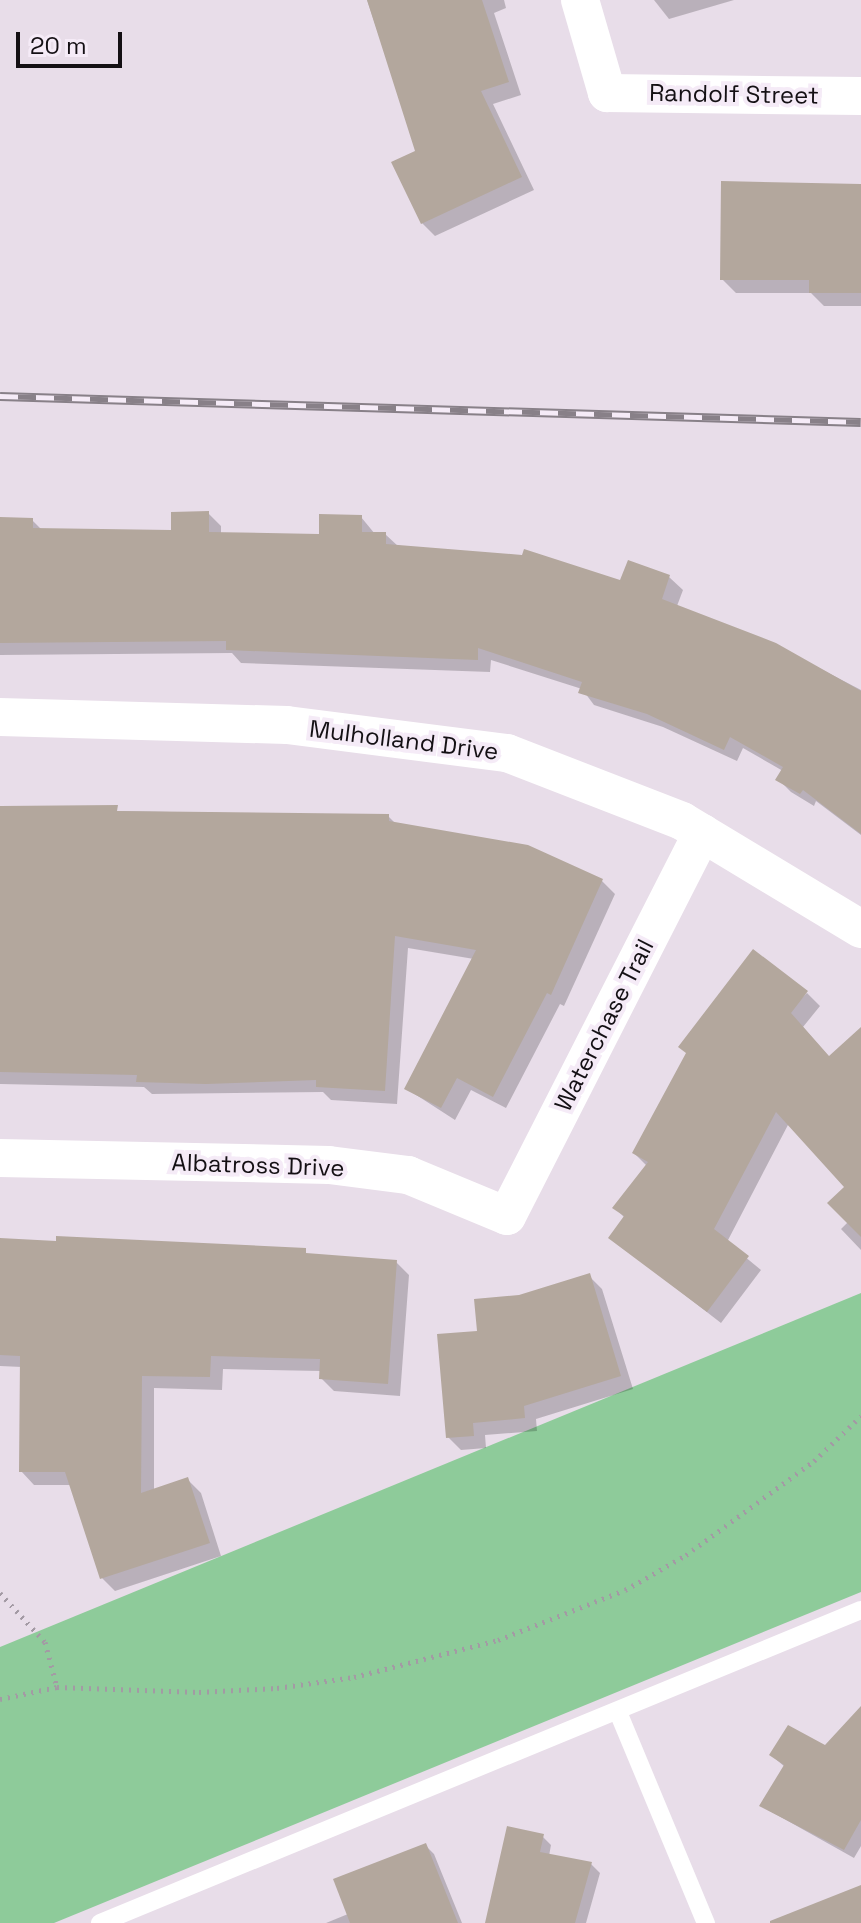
<!DOCTYPE html>
<html>
<head>
<meta charset="utf-8">
<style>
	body { margin:0 }
	#map { position:relative; width:861px; height:1923px; overflow:hidden; background:#e8dde9; font-family:"Space Grotesk",sans-serif }
	div>[style] { position:absolute }
	.green>* { inset:0; background:#8ecb9a }
	.shadow>* { inset:0; background:#0003 }
	.building>* { inset:0; background:#b3a79d }
	.path>* { height:5px; margin-top:-2.5px; transform-origin:0; background:repeating-linear-gradient(90deg,#a39aa4 0 2px,transparent 0 8px) }
	.lane>* { height:18px; margin:-9px; padding:0 9px; transform-origin:9px; border-radius:9px; background:#fff }
	.street>* { height:38px; margin:-19px; padding:0 19px; transform-origin:19px; border-radius:19px; background:#fff }
	.rail>* { height:9px; margin-top:-4.5px; transform-origin:0; background:repeating-linear-gradient(90deg,#f5ebf7 0 18px,#888088 0 36px); box-sizing:border-box; border-block:2px solid #888088 }
	span { translate:-50% -50%; white-space:nowrap; text-align:center; line-height:1.15; -webkit-text-stroke:8px #f5ebf7; paint-order:stroke }
	.street-label { font-size:24px; color:#141014 }
	.scale { position:absolute; left:16px; top:32px; width:106px; height:36px; box-sizing:border-box; border:4px solid #141014; border-top:0; padding-left:10px; font-size:24px; line-height:28px; white-space:nowrap; color:#141014; -webkit-text-stroke:6px #f5ebf7; paint-order:stroke }
</style>
</head>
<body>
<div id="map">
	<div class="green">
		<i style="clip-path:polygon(861px 1293px,861px 1592px,54px 1923px,0 1923px,0 1647px)"></i>
	</div>
	<div class="shadow">
		<i style="clip-path:polygon(367px 0,504px 0,506px 8px,494px 13px,521px 95px,493px 104px,534px 190px,435px 236px,422px 223px,418px 152px)"></i>
		<i style="clip-path:polygon(654px 0,734px 0,669px 19px)"></i>
		<i style="clip-path:polygon(861px 187px,861px 306px,824px 306px,811px 293px,736px 293px,722px 279px)"></i>
		<i style="clip-path:polygon(208px 513px,221px 526px,221px 534px,321px 536px,361px 517px,375px 534px,385px 534px,399px 547px,621px 582px,629px 562px,669px 577px,683px 590px,677px 606px,775px 645px,861px 690px,861px 835px,816px 801px,814px 806px,791px 792px,778px 779px,783px 771px,743px 748px,737px 761px,663px 727px,594px 705px,582px 689px,491px 660px,490px 672px,241px 663px,232px 653px,0 655px,0 519px,32px 520px,42px 530px,173px 532px)"></i>
		<i style="clip-path:polygon(0 809px,388px 816px,396px 824px,602px 881px,615px 894px,564px 1006px,560px 1004px,506px 1108px,471px 1090px,455px 1120px,407px 1089px,474px 959px,408px 948px,397px 1104px,331px 1100px,323px 1092px,152px 1094px,144px 1087px,0 1084px)"></i>
		<i style="clip-path:polygon(807px 993px,820px 1006px,803px 1027px,830px 1058px,861px 1035px,861px 1250px,841px 1229px,848px 1222px,846px 1187px,789px 1123px,727px 1242px,761px 1270px,721px 1323px,611px 1238px,625px 1218px,615px 1208px,647px 1166px,634px 1153px)"></i>
		<i style="clip-path:polygon(0 1240px,396px 1262px,409px 1275px,400px 1396px,334px 1391px,321px 1378px,321px 1371px,223px 1369px,222px 1390px,154px 1388px,154px 1491px,188px 1480px,201px 1493px,221px 1556px,115px 1591px,102px 1578px,71px 1485px,34px 1485px,21px 1471px,22px 1367px,0 1366px)"></i>
		<i style="clip-path:polygon(589px 1276px,602px 1289px,633px 1389px,536px 1419px,537px 1431px,485px 1435px,486px 1448px,461px 1450px,448px 1437px,479px 1333px,520px 1297px)"></i>
		<i style="clip-path:polygon(861px 1709px,861px 1846px,854px 1858px,761px 1806px,785px 1767px,771px 1755px,826px 1748px)"></i>
		<i style="clip-path:polygon(542px 1836px,551px 1845px,549px 1856px,591px 1864px,600px 1873px,586px 1923px,487px 1923px)"></i>
		<i style="clip-path:polygon(425px 1845px,434px 1854px,462px 1923px,326px 1923px,348px 1914px)"></i>
	</div>
	<div class="building">
		<i style="clip-path:polygon(367px 0,482px 0,509px 82px,481px 91px,522px 177px,421px 224px,391px 162px,415px 151px)"></i>
		<i style="clip-path:polygon(721px 181px,861px 184px,861px 293px,809px 293px,809px 280px,720px 280px)"></i>
		<i style="clip-path:polygon(209px 511px,209px 532px,319px 534px,319px 514px,362px 515px,362px 532px,386px 532px,386px 544px,522px 555px,524px 549px,620px 580px,628px 560px,670px 575px,662px 599px,776px 643px,861px 691px,861px 834px,803px 790px,800px 794px,775px 780px,783px 767px,730px 737px,724px 750px,647px 714px,578px 693px,582px 682px,478px 648px,478px 660px,226px 650px,226px 641px,0 643px,0 517px,33px 518px,33px 528px,171px 530px,171px 512px)"></i>
		<i style="clip-path:polygon(118px 805px,117px 811px,389px 814px,389px 821px,528px 845px,603px 879px,551px 995px,547px 993px,493px 1097px,457px 1078px,441px 1108px,404px 1089px,476px 950px,395px 936px,385px 1091px,316px 1087px,316px 1080px,206px 1084px,136px 1082px,137px 1075px,0 1072px,0 806px)"></i>
		<i style="clip-path:polygon(753px 949px,808px 991px,791px 1013px,829px 1056px,861px 1027px,861px 1237px,827px 1203px,844px 1187px,776px 1112px,714px 1229px,749px 1256px,707px 1312px,608px 1238px,624px 1216px,612px 1208px,648px 1162px,632px 1153px,686px 1053px,678px 1047px)"></i>
		<i style="clip-path:polygon(56px 1236px,306px 1248px,306px 1253px,397px 1260px,388px 1384px,319px 1379px,320px 1359px,211px 1356px,210px 1377px,142px 1376px,141px 1493px,188px 1477px,210px 1543px,100px 1579px,65px 1472px,19px 1472px,20px 1356px,0 1355px,0 1238px,56px 1241px)"></i>
		<i style="clip-path:polygon(590px 1273px,621px 1376px,524px 1406px,525px 1418px,473px 1423px,474px 1436px,446px 1438px,437px 1334px,477px 1331px,474px 1299px,519px 1295px)"></i>
		<i style="clip-path:polygon(861px 1706px,861px 1820px,844px 1850px,759px 1806px,784px 1765px,769px 1755px,788px 1725px,825px 1745px)"></i>
		<i style="clip-path:polygon(507px 1826px,544px 1834px,540px 1852px,592px 1862px,575px 1923px,485px 1923px)"></i>
		<i style="clip-path:polygon(426px 1843px,458px 1923px,350px 1923px,333px 1879px)"></i>
		<i style="clip-path:polygon(861px 1885px,861px 1923px,770px 1923px,770px 1921px)"></i>
	</div>
	<div class="path">
		<i style="left:0;top:1593px;width:67px;rotate:47.4deg"></i>
		<i style="left:45px;top:1642px;width:47px;rotate:75.1deg"></i>
		<i style="left:0;top:1699px;width:58px;rotate:-11.9deg"></i>
		<i style="left:57px;top:1687px;width:142px;rotate:2deg"></i>
		<i style="left:199px;top:1692px;width:78px;rotate:-2.9deg"></i>
		<i style="left:277px;top:1688px;width:78px;rotate:-8.1deg"></i>
		<i style="left:354px;top:1677px;width:149px;rotate:-14.4deg"></i>
		<i style="left:498px;top:1640px;width:136px;rotate:-21.5deg"></i>
		<i style="left:625px;top:1590px;width:70px;rotate:-29.8deg"></i>
		<i style="left:686px;top:1555px;width:159px;rotate:-36.3deg"></i>
		<i style="left:814px;top:1461px;width:65px;rotate:-43.8deg"></i>
	</div>
	<div class="lane">
		<i style="left:618px;top:1712px;width:229px;rotate:67.4deg"></i>
		<i style="left:100px;top:1923px;width:823px;rotate:-22.36deg"></i>
	</div>
	<div class="street">
		<i style="left:580px;top:0;width:97px;rotate:73.8deg"></i>
		<i style="left:607px;top:93px;width:254px;rotate:0.7deg"></i>
		<i style="left:0;top:717px;width:287px;rotate:1.6deg"></i>
		<i style="left:287px;top:725px;width:222px;rotate:7.3deg"></i>
		<i style="left:507px;top:753px;width:188px;rotate:21.2deg"></i>
		<i style="left:682px;top:821px;width:209px;rotate:31.1deg"></i>
		<i style="left:0;top:1158px;width:329px;rotate:1.2deg"></i>
		<i style="left:329px;top:1165px;width:80px;rotate:7.2deg"></i>
		<i style="left:408px;top:1175px;width:107px;rotate:22.5deg"></i>
		<i style="left:507px;top:1216px;width:430px;rotate:-63deg"></i>
	</div>
	<div class="rail">
		<i style="left:0;top:396px;width:861px;rotate:1.73deg"></i>
	</div>
	<div class="street-label">
		<span style="left:734px;top:94px;rotate:1deg">Randolf Street</span>
		<span style="left:404px;top:740px;rotate:7deg">Mulholland Drive</span>
		<span style="left:604px;top:1025px;rotate:-63deg">Waterchase Trail</span>
		<span style="left:258px;top:1165px;rotate:2deg">Albatross Drive</span>
	</div>
	<div class="scale">20 m</div>
</div>
</body>
</html>
